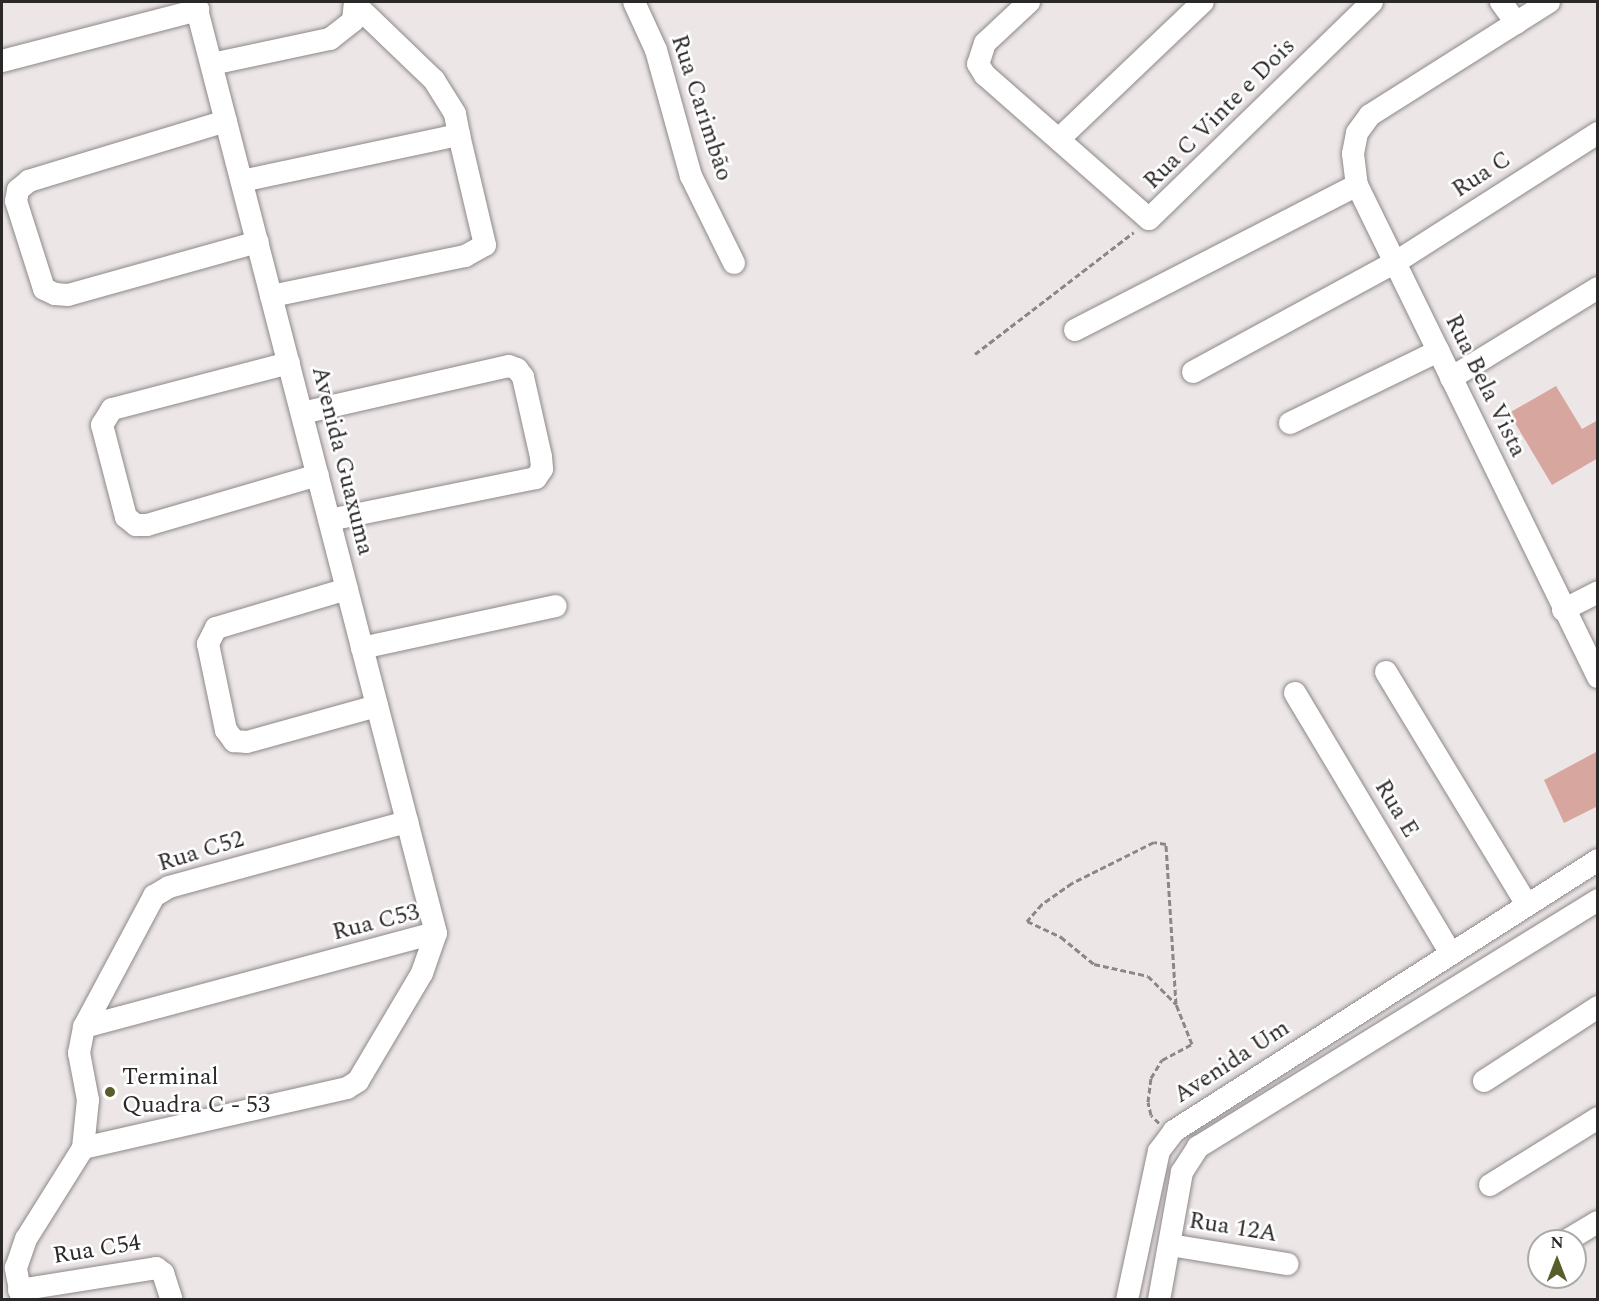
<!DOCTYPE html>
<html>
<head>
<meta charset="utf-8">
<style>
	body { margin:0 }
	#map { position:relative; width:1599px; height:1301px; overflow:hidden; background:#ece6e7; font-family:Spectral,serif }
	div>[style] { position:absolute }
	.building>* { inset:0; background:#d7a69e }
	.path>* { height:3px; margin-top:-1.5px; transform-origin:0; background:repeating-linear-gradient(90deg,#8b8787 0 6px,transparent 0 9px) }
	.roads { filter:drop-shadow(0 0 2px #8e8888) drop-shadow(0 0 2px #8e8888) }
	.minor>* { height:22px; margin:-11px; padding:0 11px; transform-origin:11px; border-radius:11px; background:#fff }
	.dots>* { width:16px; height:16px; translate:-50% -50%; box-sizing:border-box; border:3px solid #fff; border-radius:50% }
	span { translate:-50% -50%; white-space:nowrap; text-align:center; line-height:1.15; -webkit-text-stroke:5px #fff; paint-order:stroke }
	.street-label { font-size:24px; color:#2b2828 }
	.poi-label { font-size:24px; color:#2b2828 }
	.left { translate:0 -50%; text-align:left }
	.frame { position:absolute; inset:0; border:3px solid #2b2828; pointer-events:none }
	.north { position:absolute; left:1527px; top:1229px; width:60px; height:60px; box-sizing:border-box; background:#fff; border:2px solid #aaa9a9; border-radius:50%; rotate:0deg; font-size:16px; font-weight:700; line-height:24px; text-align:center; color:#2b2828 }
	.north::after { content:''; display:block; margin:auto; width:21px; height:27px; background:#585d2b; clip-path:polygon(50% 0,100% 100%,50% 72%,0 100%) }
</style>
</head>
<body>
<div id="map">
	<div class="building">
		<i style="clip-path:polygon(1556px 386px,1582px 429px,1598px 420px,1598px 458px,1552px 485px,1509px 413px)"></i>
		<i style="clip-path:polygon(1598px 751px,1598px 806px,1564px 823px,1544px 780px)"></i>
	</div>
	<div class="path">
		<i style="left:975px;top:354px;width:200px;rotate:-37.5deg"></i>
		<i style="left:1159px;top:1123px;width:11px;rotate:-135deg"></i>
		<i style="left:1151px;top:1115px;width:13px;rotate:-103deg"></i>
		<i style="left:1148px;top:1102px;width:24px;rotate:-83deg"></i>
		<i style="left:1151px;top:1078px;width:21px;rotate:-59deg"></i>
		<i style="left:1162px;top:1060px;width:34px;rotate:-28deg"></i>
		<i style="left:1192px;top:1044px;width:43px;rotate:-111.8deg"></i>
		<i style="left:1176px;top:1004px;width:160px;rotate:-93.6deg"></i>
		<i style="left:1166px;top:844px;width:12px;rotate:-171deg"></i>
		<i style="left:1154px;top:842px;width:92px;rotate:153.4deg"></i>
		<i style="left:1072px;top:883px;width:37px;rotate:145deg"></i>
		<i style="left:1042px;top:904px;width:23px;rotate:131deg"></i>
		<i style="left:1027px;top:921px;width:38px;rotate:25deg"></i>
		<i style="left:1061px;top:937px;width:43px;rotate:39.3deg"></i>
		<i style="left:1094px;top:964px;width:55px;rotate:12.5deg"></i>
		<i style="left:1148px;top:976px;width:40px;rotate:45deg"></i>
	</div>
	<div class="roads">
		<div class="minor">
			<i style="left:195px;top:2px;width:962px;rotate:75.49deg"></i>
			<i style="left:634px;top:2px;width:53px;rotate:65.4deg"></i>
			<i style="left:656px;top:50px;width:131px;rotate:74.5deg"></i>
			<i style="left:691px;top:176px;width:97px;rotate:63.7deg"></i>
			<i style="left:1029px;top:2px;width:60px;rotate:137deg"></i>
			<i style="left:985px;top:43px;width:22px;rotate:108deg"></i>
			<i style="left:978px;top:64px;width:13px;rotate:58deg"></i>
			<i style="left:985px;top:75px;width:218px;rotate:41.3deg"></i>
			<i style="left:1149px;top:219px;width:311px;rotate:-44.2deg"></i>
			<i style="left:1501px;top:2px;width:26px;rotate:54deg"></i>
			<i style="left:1549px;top:2px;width:212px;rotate:147.7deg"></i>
			<i style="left:1370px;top:115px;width:22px;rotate:126deg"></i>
			<i style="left:1357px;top:133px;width:21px;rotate:101deg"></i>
			<i style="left:1353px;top:154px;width:31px;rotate:83deg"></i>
			<i style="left:1357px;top:185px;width:548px;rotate:63.9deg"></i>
			<i style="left:357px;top:6px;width:107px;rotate:43.9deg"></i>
			<i style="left:434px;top:80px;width:40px;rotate:58deg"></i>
			<i style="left:455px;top:114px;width:21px;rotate:79deg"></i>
			<i style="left:2px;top:61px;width:203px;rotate:-14.6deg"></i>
			<i style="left:212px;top:64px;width:121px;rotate:-12deg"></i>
			<i style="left:330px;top:39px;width:29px;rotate:-38deg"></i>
			<i style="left:353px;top:21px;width:19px;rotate:-84deg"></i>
			<i style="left:226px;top:121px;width:206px;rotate:163.1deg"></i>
			<i style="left:29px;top:181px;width:14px;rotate:141deg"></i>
			<i style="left:18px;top:190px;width:11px;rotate:100deg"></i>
			<i style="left:16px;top:201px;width:92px;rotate:72.3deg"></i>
			<i style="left:44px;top:289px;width:12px;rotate:24deg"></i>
			<i style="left:55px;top:294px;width:13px;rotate:4deg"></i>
			<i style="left:68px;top:295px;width:197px;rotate:-15.6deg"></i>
			<i style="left:1060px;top:138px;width:197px;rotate:-43.6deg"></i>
			<i style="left:242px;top:181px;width:222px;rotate:-12deg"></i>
			<i style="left:459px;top:135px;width:113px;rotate:76.7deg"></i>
			<i style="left:485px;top:245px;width:23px;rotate:151deg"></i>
			<i style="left:465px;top:256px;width:198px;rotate:168.3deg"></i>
			<i style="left:1075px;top:330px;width:317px;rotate:-27.2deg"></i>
			<i style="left:289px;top:363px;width:183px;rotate:165.4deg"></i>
			<i style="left:112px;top:409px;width:19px;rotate:122deg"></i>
			<i style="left:102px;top:425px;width:95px;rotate:75.4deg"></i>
			<i style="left:126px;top:517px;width:13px;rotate:39deg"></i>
			<i style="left:136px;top:525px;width:11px"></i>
			<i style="left:147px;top:525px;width:178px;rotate:-16.3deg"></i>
			<i style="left:1193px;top:372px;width:231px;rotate:-28.5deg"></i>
			<i style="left:1396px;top:262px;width:240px;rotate:-32.6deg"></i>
			<i style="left:1451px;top:378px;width:172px;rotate:-31.5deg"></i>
			<i style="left:302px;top:413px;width:212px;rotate:-12.8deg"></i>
			<i style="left:509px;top:366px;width:9px;rotate:21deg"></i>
			<i style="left:517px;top:369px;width:10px;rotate:53deg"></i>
			<i style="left:523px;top:377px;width:82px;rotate:77.3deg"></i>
			<i style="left:541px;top:457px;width:12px;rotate:85deg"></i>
			<i style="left:542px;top:469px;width:11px;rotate:124deg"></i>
			<i style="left:536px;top:478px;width:211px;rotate:168.5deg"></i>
			<i style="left:1290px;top:423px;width:165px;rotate:-25.9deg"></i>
			<i style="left:347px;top:589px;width:137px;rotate:163.4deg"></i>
			<i style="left:216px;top:628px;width:18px;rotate:117deg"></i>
			<i style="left:208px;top:644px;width:88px;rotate:78.2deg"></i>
			<i style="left:226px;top:730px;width:14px;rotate:54deg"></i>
			<i style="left:234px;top:741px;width:13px;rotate:4deg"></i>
			<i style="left:247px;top:742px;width:135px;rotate:-15.5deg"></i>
			<i style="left:1563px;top:610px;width:39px;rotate:-27deg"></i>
			<i style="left:362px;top:648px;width:198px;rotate:-12.2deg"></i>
			<i style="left:1386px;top:672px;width:272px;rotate:58.8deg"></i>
			<i style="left:1295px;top:693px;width:304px;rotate:59.1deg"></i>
			<i style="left:84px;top:1027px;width:364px;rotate:-15deg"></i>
			<i style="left:1484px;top:1081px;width:136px;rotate:-33deg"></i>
			<i style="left:83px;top:1148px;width:48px;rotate:-84.1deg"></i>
			<i style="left:88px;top:1100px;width:48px;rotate:-100.8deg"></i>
			<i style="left:79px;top:1053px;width:26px;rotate:-79deg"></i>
			<i style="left:84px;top:1027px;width:149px;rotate:-61.9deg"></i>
			<i style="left:154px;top:896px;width:17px;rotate:-31deg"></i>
			<i style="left:169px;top:887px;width:247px;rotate:-15.3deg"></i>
			<i style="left:1490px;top:1185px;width:127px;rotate:-31.8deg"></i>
			<i style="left:1566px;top:1241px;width:37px;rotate:-31deg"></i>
			<i style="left:1170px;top:1245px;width:119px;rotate:9.2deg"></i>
			<i style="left:19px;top:1290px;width:139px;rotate:-9.1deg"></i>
			<i style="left:156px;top:1268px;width:9px;rotate:36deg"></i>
			<i style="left:163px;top:1273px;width:28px;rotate:72deg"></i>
			<i style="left:22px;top:1300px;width:33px;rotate:-101deg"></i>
			<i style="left:16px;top:1268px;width:31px;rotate:-71deg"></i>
			<i style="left:26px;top:1239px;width:107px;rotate:-57.9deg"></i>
			<i style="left:83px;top:1148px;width:271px;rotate:-12.8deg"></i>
			<i style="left:347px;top:1088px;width:13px;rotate:-32deg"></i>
			<i style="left:358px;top:1081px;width:126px;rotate:-59.3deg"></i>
			<i style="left:422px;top:973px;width:42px;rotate:-70.7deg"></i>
			<i style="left:1127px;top:1300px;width:152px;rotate:-77.9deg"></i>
			<i style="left:1159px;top:1151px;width:25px;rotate:-53deg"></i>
			<i style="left:1174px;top:1131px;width:503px;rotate:-32.58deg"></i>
			<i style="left:1159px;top:1300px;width:130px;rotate:-79.8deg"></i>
			<i style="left:1182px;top:1172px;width:30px;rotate:-57deg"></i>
			<i style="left:1198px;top:1147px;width:470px;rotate:-31.7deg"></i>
		</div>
	</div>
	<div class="dots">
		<i style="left:110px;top:1092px;background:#585d2b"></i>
	</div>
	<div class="street-label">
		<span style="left:701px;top:108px;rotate:72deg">Rua Carimbão</span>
		<span style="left:1220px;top:114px;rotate:-45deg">Rua C Vinte e Dois</span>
		<span style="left:1482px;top:175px;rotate:-33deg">Rua C</span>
		<span style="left:1485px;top:386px;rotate:64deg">Rua Bela Vista</span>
		<span style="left:342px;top:461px;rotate:76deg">Avenida Guaxuma</span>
		<span style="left:1396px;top:809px;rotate:59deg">Rua E</span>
		<span style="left:201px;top:852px;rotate:-17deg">Rua C52</span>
		<span style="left:376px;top:923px;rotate:-14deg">Rua C53</span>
		<span style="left:1232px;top:1062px;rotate:-33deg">Avenida Um</span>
		<span style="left:1233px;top:1228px;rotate:9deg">Rua 12A</span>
		<span style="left:97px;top:1250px;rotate:-9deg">Rua C54</span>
	</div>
	<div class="poi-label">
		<span class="left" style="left:122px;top:1092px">Terminal<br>Quadra C - 53</span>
	</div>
	<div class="frame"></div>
	<div class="north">N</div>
</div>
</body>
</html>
